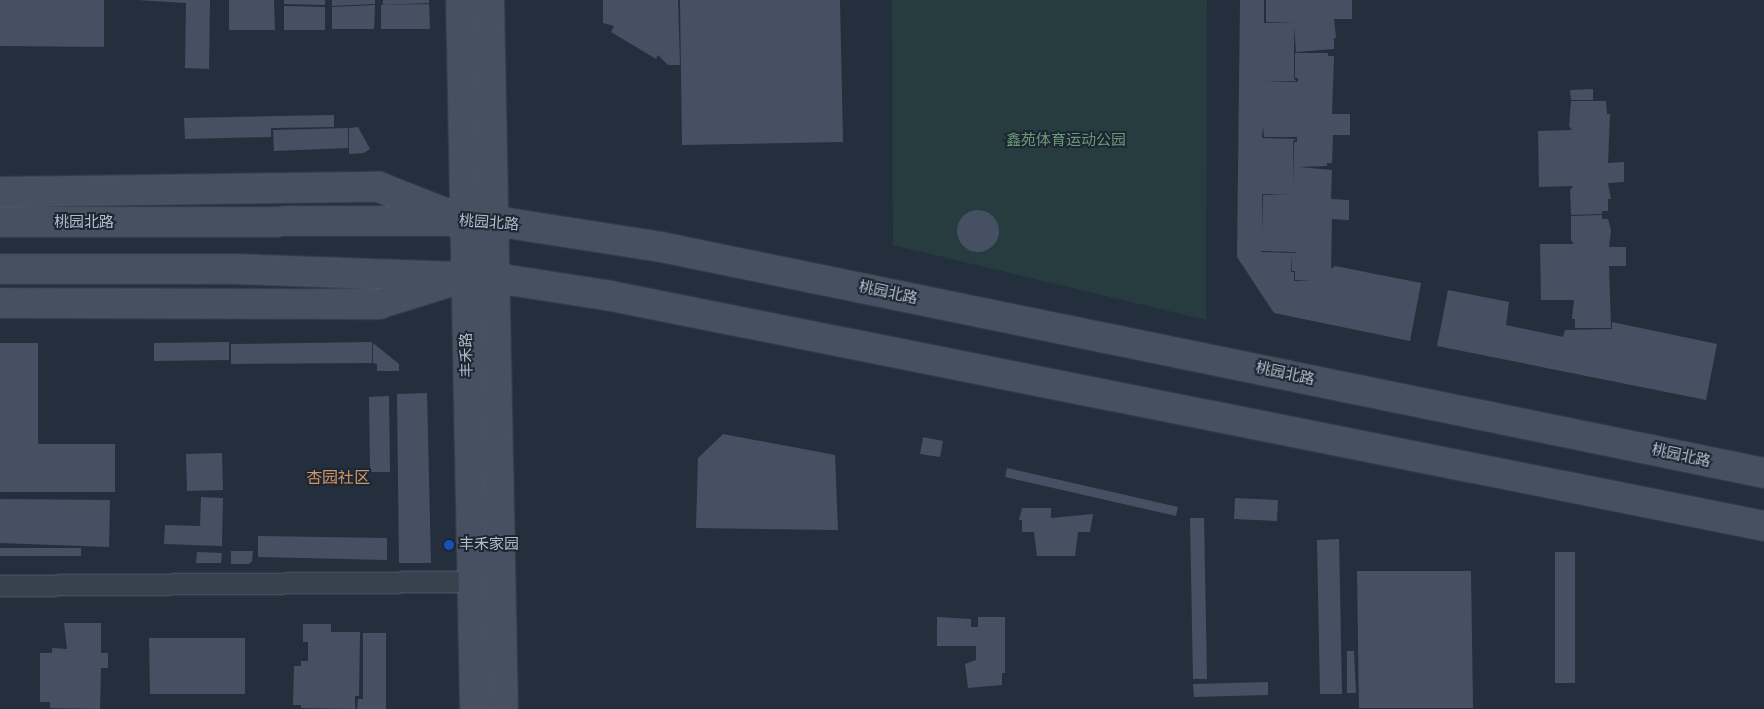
<!DOCTYPE html>
<html>
<head>
<meta charset="utf-8">
<style>
	body { margin:0 }
	#map { position:relative; width:1764px; height:709px; overflow:hidden; background:#242f3e; font-family:"Fira Sans Condensed","Noto Sans SC",sans-serif }
	div>[style] { position:absolute }
	.green>* { inset:0; background:#263c3f }
	.building>* { inset:0; background:#455162 }
	.round { border-radius:50% }
	.roads { filter:drop-shadow(0 0 1px #565f6c) drop-shadow(0 0 1px #565f6c) }
	.street>* { height:20px; margin:-10px; padding:0 10px; transform-origin:10px; border-radius:10px; background:#38414e }
	.secondary>* { height:28px; margin:-14px; padding:0 14px; transform-origin:14px; border-radius:14px; background:#465061 }
	.dots>* { width:14px; height:14px; translate:-50% -50%; box-sizing:border-box; border:2px solid #1d2633; border-radius:50% }
	span { translate:-50% -50%; white-space:nowrap; text-align:center; line-height:1.15; -webkit-text-stroke:4px #1d2633; paint-order:stroke }
	.park-label { font-size:15px; color:#6b9a76 }
	.street-label { font-size:15px; color:#b4bcc9 }
	.poi-label { font-size:15px; color:#b4bcc9 }
	.left { translate:0 -50%; text-align:left }
	.neighbourhood-label { font-size:16px; color:#d59563 }
</style>
</head>
<body>
<div id="map">
	<div class="green">
		<i style="clip-path:polygon(892px 0,1207px 0,1206px 320px,893px 245px)"></i>
	</div>
	<div class="building">
		<i style="clip-path:polygon(0 0,104px 0,104px 47px,0 46px)"></i>
		<i style="clip-path:polygon(137px 0,210px 0,209px 69px,185px 68px,186px 3px)"></i>
		<i style="clip-path:polygon(229px 0,274px 0,275px 30px,229px 30px)"></i>
		<i style="clip-path:polygon(284px 0,325px 0,325px 5px,284px 4px)"></i>
		<i style="clip-path:polygon(332px 0,375px 0,375px 4px,332px 6px)"></i>
		<i style="clip-path:polygon(383px 0,429px 0,429px 3px,383px 5px)"></i>
		<i style="clip-path:polygon(603px 0,678px 0,680px 65px,668px 65px,658px 55px,656px 59px,611px 32px,614px 26px,603px 23px)"></i>
		<i style="clip-path:polygon(680px 0,840px 0,843px 142px,682px 145px)"></i>
		<i style="clip-path:polygon(evenodd,1240px 0,1264px 0,1264px 23px,1298px 23px,1266px 22px,1266px 0,1352px 0,1352px 19px,1334px 19px,1336px 38px,1334px 38px,1334px 49px,1296px 52px,1294px 26px,1294px 79px,1297px 81px,1264px 82px,1298px 82px,1298px 78px,1295px 78px,1295px 53px,1328px 53px,1328px 56px,1334px 56px,1332px 114px,1350px 114px,1350px 135px,1333px 135px,1332px 163px,1327px 163px,1327px 166px,1298px 167px,1332px 170px,1331px 199px,1349px 200px,1349px 220px,1332px 219px,1331px 269px,1335px 266px,1421px 283px,1410px 341px,1274px 313px,1237px 257px,1240px 0,1263px 126px,1264px 137px,1297px 137px,1297px 142px,1294px 142px,1294px 186px,1293px 141px,1296px 139px,1262px 138px,1263px 126px,1240px 0,1262px 194px,1290px 195px,1263px 195px,1262px 231px,1262px 194px,1240px 0,1261px 251px,1296px 252px,1296px 253px,1261px 252px,1261px 251px,1240px 0,1292px 255px,1292px 271px,1295px 271px,1295px 280px,1313px 281px,1294px 281px,1294px 272px,1291px 272px,1292px 255px)"></i>
		<i style="clip-path:polygon(429px 4px,430px 29px,381px 29px,381px 5px)"></i>
		<i style="clip-path:polygon(375px 5px,374px 29px,332px 29px,332px 7px)"></i>
		<i style="clip-path:polygon(284px 6px,325px 7px,325px 30px,284px 30px)"></i>
		<i style="clip-path:polygon(1593px 89px,1593px 100px,1571px 100px,1570px 90px)"></i>
		<i style="clip-path:polygon(1571px 101px,1606px 101px,1607px 114px,1610px 114px,1608px 163px,1624px 162px,1624px 182px,1608px 183px,1611px 199px,1608px 199px,1608px 211px,1602px 211px,1602px 214px,1571px 215px,1570px 190px,1573px 186px,1539px 187px,1538px 131px,1572px 130px,1569px 126px)"></i>
		<i style="clip-path:polygon(334px 115px,334px 127px,271px 128px,271px 137px,185px 139px,184px 118px)"></i>
		<i style="clip-path:polygon(358px 127px,370px 149px,364px 153px,349px 154px,349px 128px)"></i>
		<i style="clip-path:polygon(348px 128px,348px 148px,274px 151px,273px 130px)"></i>
		<i class="round" style="left:957px;top:210px;width:42px;height:42px"></i>
		<i style="clip-path:polygon(1602px 215px,1602px 219px,1608px 219px,1611px 230px,1609px 247px,1626px 247px,1626px 266px,1609px 266px,1611px 328px,1575px 328px,1575px 319px,1572px 319px,1574px 300px,1541px 300px,1540px 244px,1574px 244px,1571px 240px,1571px 216px)"></i>
		<i style="clip-path:polygon(1448px 290px,1509px 302px,1506px 325px,1563px 337px,1565px 330px,1612px 329px,1612px 322px,1717px 344px,1706px 400px,1437px 346px)"></i>
		<i style="clip-path:polygon(229px 342px,229px 360px,154px 361px,154px 343px)"></i>
		<i style="clip-path:polygon(372px 342px,372px 363px,231px 364px,231px 344px)"></i>
		<i style="clip-path:polygon(0 343px,38px 343px,38px 444px,115px 444px,115px 492px,0 492px)"></i>
		<i style="clip-path:polygon(373px 343px,399px 364px,399px 371px,377px 371px,377px 364px,373px 363px)"></i>
		<i style="clip-path:polygon(427px 393px,431px 563px,399px 563px,397px 394px)"></i>
		<i style="clip-path:polygon(389px 396px,390px 472px,370px 472px,369px 397px)"></i>
		<i style="clip-path:polygon(723px 434px,835px 455px,838px 530px,696px 528px,698px 458px)"></i>
		<i style="clip-path:polygon(923px 437px,943px 441px,940px 457px,920px 454px)"></i>
		<i style="clip-path:polygon(222px 453px,223px 490px,187px 491px,186px 454px)"></i>
		<i style="clip-path:polygon(1007px 468px,1178px 507px,1176px 516px,1005px 477px)"></i>
		<i style="clip-path:polygon(201px 497px,223px 498px,222px 546px,164px 544px,165px 525px,200px 526px)"></i>
		<i style="clip-path:polygon(1235px 498px,1278px 500px,1277px 521px,1234px 519px)"></i>
		<i style="clip-path:polygon(0 499px,110px 500px,109px 547px,0 543px)"></i>
		<i style="clip-path:polygon(1022px 508px,1051px 508px,1051px 518px,1093px 514px,1090px 532px,1078px 532px,1075px 556px,1037px 556px,1034px 532px,1022px 532px,1022px 520px,1019px 520px)"></i>
		<i style="clip-path:polygon(1190px 518px,1204px 518px,1207px 679px,1193px 679px)"></i>
		<i style="clip-path:polygon(258px 536px,387px 538px,387px 560px,258px 557px)"></i>
		<i style="clip-path:polygon(1339px 539px,1342px 694px,1320px 694px,1317px 540px)"></i>
		<i style="clip-path:polygon(0 548px,81px 548px,81px 556px,0 556px)"></i>
		<i style="clip-path:polygon(231px 551px,253px 551px,252px 561px,249px 564px,231px 564px)"></i>
		<i style="clip-path:polygon(197px 552px,222px 553px,221px 563px,196px 563px)"></i>
		<i style="clip-path:polygon(1555px 552px,1575px 552px,1575px 683px,1555px 683px)"></i>
		<i style="clip-path:polygon(1357px 571px,1471px 571px,1473px 708px,1359px 708px)"></i>
		<i style="clip-path:polygon(937px 617px,971px 619px,971px 627px,978px 627px,978px 617px,1005px 617px,1005px 673px,1002px 673px,1002px 685px,968px 688px,965px 664px,976px 660px,976px 646px,937px 646px)"></i>
		<i style="clip-path:polygon(64px 623px,101px 623px,101px 653px,108px 653px,108px 668px,101px 668px,100px 709px,50px 708px,50px 702px,40px 702px,40px 653px,52px 653px,52px 648px,67px 649px)"></i>
		<i style="clip-path:polygon(303px 624px,331px 624px,331px 632px,360px 632px,359px 696px,355px 696px,355px 709px,301px 708px,301px 705px,293px 705px,294px 666px,301px 666px,301px 661px,308px 661px,308px 642px,303px 642px)"></i>
		<i style="clip-path:polygon(363px 633px,386px 633px,386px 709px,357px 709px,358px 699px,363px 699px)"></i>
		<i style="clip-path:polygon(149px 638px,245px 638px,245px 694px,150px 694px)"></i>
		<i style="clip-path:polygon(1347px 651px,1354px 651px,1356px 693px,1347px 693px)"></i>
		<i style="clip-path:polygon(1268px 682px,1268px 695px,1194px 697px,1193px 684px)"></i>
	</div>
	<div class="roads">
		<div class="street">
			<i style="left:0;top:586px;width:472px;rotate:-0.5deg"></i>
		</div>
		<div class="secondary">
			<i style="left:461px;top:0;width:709px;rotate:88.87deg"></i>
			<i style="left:489px;top:0;width:709px;rotate:88.87deg"></i>
			<i style="left:0;top:192px;width:379px;rotate:-0.8deg"></i>
			<i style="left:379px;top:187px;width:76px;rotate:21.5deg"></i>
			<i style="left:0;top:222px;width:495px;rotate:-0.1deg"></i>
			<i style="left:495px;top:221px;width:168px;rotate:8.9deg"></i>
			<i style="left:661px;top:247px;width:1126px;rotate:11.58deg"></i>
			<i style="left:0;top:269px;width:234px"></i>
			<i style="left:234px;top:269px;width:262px;rotate:2deg"></i>
			<i style="left:496px;top:278px;width:116px;rotate:8.9deg"></i>
			<i style="left:611px;top:296px;width:1176px;rotate:11.28deg"></i>
			<i style="left:0;top:303px;width:379px;rotate:0.2deg"></i>
			<i style="left:379px;top:304px;width:67px;rotate:-17.4deg"></i>
		</div>
	</div>
	<div class="dots">
		<i style="left:449px;top:545px;background:#1a4fb4"></i>
	</div>
	<div class="park-label">
		<span style="left:1066px;top:141px">鑫苑体育运动公园</span>
	</div>
	<div class="street-label">
		<span style="left:84px;top:223px">桃园北路</span>
		<span style="left:489px;top:223px;rotate:4deg">桃园北路</span>
		<span style="left:888px;top:293px;rotate:12deg">桃园北路</span>
		<span style="left:467px;top:355px;rotate:-91deg">丰禾路</span>
		<span style="left:1285px;top:374px;rotate:12deg">桃园北路</span>
		<span style="left:1681px;top:456px;rotate:12deg">桃园北路</span>
	</div>
	<div class="poi-label">
		<span class="left" style="left:459px;top:545px">丰禾家园</span>
	</div>
	<div class="neighbourhood-label">
		<span style="left:338px;top:478px">杏园社区</span>
	</div>
</div>
</body>
</html>
